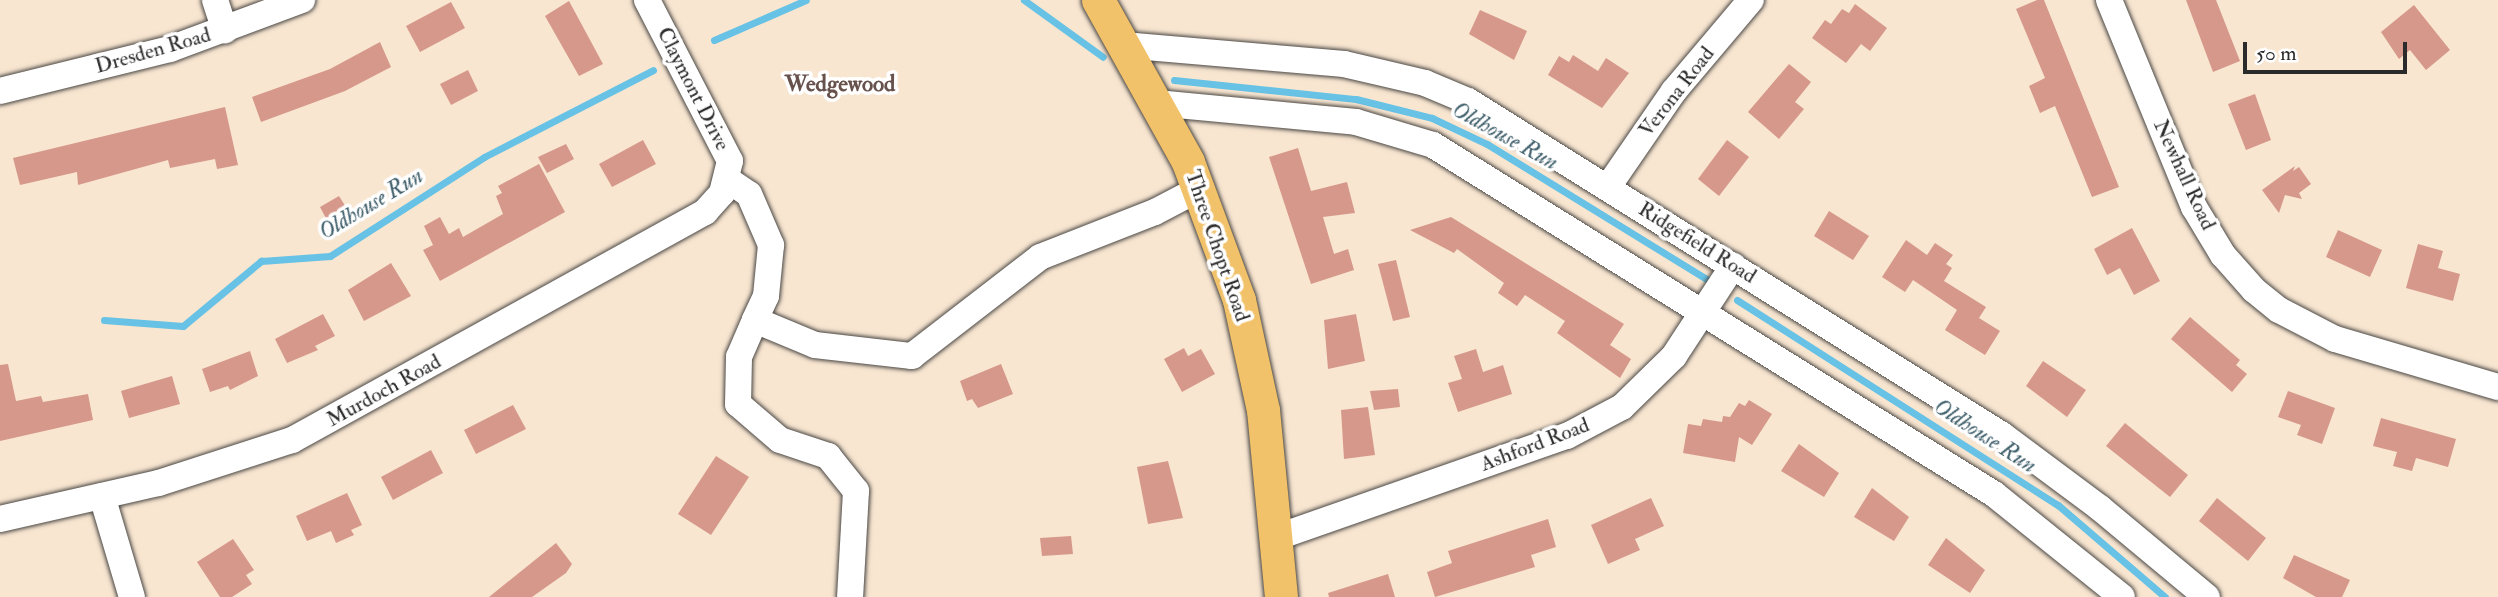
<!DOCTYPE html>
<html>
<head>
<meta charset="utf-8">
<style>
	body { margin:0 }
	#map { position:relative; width:2498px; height:597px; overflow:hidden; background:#f8e6d1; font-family:"IM FELL Double Pica",serif }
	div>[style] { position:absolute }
	.stream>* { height:7px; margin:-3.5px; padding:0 3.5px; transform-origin:3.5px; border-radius:3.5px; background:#67c2e5 }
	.building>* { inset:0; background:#d6988a }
	.roads { filter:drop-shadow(0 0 2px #4a4744) drop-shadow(0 0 2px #4a4744) }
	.minor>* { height:26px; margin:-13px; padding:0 13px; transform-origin:13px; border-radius:13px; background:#fff }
	.major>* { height:33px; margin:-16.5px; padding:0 16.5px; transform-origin:16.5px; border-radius:16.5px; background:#f2c26a }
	span { translate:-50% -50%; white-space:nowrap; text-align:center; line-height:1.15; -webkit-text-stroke:7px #fff; paint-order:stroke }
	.street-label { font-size:21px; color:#2b2b2b }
	.neighbourhood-label { font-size:23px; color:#67514c; font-weight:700 }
	.water-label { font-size:23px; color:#40606c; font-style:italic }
	.scale { position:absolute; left:2243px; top:42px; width:164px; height:32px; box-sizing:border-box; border:4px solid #2b2b2b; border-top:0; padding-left:9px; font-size:21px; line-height:24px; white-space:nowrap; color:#2b2b2b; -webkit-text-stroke:5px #fff; paint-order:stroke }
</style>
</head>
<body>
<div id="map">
	<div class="stream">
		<i style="left:1024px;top:0;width:97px;rotate:35.8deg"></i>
		<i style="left:714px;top:40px;width:100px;rotate:-23.5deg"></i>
		<i style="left:1174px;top:80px;width:183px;rotate:6deg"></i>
		<i style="left:1356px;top:99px;width:78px;rotate:14deg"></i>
		<i style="left:1432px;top:118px;width:61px;rotate:25.3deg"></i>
		<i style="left:1487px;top:144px;width:262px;rotate:31.6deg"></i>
		<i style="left:1737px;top:300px;width:381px;rotate:32.6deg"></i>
		<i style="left:2058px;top:505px;width:141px;rotate:40.7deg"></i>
		<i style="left:104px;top:320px;width:79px;rotate:4.3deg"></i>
		<i style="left:183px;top:326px;width:102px;rotate:-39.8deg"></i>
		<i style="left:261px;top:261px;width:69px;rotate:-4.1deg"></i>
		<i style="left:330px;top:256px;width:183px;rotate:-32.7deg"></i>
		<i style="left:484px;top:157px;width:190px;rotate:-27.2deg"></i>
	</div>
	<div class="building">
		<i style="clip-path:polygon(2037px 0,2044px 0,2119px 187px,2092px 197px,2055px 106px,2040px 113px,2029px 86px,2045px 78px,2016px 9px)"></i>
		<i style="clip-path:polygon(2186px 0,2216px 0,2240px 61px,2213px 72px)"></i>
		<i style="clip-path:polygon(569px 1px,603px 64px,579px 76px,545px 16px)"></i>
		<i style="clip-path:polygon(451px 2px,465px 28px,420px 52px,406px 26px)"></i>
		<i style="clip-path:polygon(1855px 4px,1887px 28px,1870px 51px,1861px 44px,1846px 63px,1812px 38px,1825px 20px,1831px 24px,1842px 9px,1849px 13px)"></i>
		<i style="clip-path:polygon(2414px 5px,2450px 50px,2426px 70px,2410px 50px,2399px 59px,2381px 32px)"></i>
		<i style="clip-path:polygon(1480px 10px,1527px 31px,1514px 60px,1469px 34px)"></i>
		<i style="clip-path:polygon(380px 42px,391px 67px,345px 91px,261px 122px,252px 97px,330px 69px)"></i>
		<i style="clip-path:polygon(1573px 55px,1598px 71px,1606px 58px,1629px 73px,1602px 108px,1548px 75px,1559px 56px,1569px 62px)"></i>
		<i style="clip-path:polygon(1789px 64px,1811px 82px,1795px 102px,1804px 109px,1779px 139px,1748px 112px)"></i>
		<i style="clip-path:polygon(468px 70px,478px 91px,451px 105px,440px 84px)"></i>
		<i style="clip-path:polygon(2255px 94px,2271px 140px,2246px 150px,2228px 104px)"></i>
		<i style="clip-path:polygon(225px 107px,238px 165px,217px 169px,215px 159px,170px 168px,168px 160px,78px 185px,77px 172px,20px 185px,13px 158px)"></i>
		<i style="clip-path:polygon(643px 140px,656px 164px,612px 187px,599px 164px)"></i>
		<i style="clip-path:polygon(1727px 140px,1749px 157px,1719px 196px,1698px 179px)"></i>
		<i style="clip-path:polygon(566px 144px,574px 159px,547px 173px,538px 157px)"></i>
		<i style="clip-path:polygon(1298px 148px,1311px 191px,1347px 182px,1355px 213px,1323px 217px,1334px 254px,1348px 249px,1354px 270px,1311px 284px,1269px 157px)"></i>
		<i style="clip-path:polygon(539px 164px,565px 212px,440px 281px,423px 250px,433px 245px,424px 226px,440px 217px,449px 234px,459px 228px,463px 237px,503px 214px,496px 196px,502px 193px,498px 186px)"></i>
		<i style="clip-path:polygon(2295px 166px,2293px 171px,2299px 167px,2311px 184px,2299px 193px,2302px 199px,2285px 195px,2279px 213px,2262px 190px)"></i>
		<i style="clip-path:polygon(339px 196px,349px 212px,329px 224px,320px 207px)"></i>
		<i style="clip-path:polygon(1829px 211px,1869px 236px,1853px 260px,1814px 236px)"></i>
		<i style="clip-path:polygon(1451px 217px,1624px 324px,1610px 345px,1631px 359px,1620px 378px,1557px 333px,1565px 321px,1525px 295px,1517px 306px,1498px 293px,1504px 283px,1457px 249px,1454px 253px,1410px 230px)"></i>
		<i style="clip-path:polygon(2132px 228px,2160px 281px,2134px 295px,2120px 268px,2107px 275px,2094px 249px)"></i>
		<i style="clip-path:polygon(2338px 230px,2382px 250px,2370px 277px,2326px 257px)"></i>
		<i style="clip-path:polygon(1906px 240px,1927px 255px,1935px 243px,1953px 255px,1946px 264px,1952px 268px,1944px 281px,1986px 307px,1979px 318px,2000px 331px,1985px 355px,1945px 330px,1957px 310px,1913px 280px,1905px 292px,1882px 277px)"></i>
		<i style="clip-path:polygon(2418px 244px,2443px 251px,2438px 268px,2460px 274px,2453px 301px,2406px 288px)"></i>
		<i style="clip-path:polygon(1396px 260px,1410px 317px,1393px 321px,1378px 264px)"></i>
		<i style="clip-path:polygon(391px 263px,411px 296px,364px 321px,348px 290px)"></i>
		<i style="clip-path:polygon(323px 314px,335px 336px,315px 346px,318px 350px,287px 363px,275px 339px)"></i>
		<i style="clip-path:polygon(1356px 314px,1365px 361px,1328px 369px,1324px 320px)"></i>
		<i style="clip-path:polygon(2190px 317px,2240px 360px,2236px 365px,2247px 374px,2232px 392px,2171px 339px)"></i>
		<i style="clip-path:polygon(1184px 348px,1188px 356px,1201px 349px,1215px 374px,1182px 392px,1164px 359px)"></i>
		<i style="clip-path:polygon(1476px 349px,1483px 372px,1503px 365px,1512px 394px,1458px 412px,1448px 383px,1462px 379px,1454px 356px)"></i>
		<i style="clip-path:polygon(250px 351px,258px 376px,230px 390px,228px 386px,210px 392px,202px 369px)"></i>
		<i style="clip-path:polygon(2043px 361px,2086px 390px,2067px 417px,2026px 386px)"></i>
		<i style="clip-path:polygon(8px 364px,16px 401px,41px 396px,43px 402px,88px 394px,93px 420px,0 441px,0 365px)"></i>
		<i style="clip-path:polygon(1001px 364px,1013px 394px,978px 408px,972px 399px,967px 401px,960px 381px)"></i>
		<i style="clip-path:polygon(172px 376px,180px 404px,129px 418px,121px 391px)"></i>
		<i style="clip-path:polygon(1398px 389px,1400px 407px,1374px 410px,1370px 391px)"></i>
		<i style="clip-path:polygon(2288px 391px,2335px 408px,2322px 444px,2297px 435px,2301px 425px,2278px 417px)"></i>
		<i style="clip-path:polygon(1749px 400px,1772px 414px,1752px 445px,1739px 437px,1735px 462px,1683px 453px,1688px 424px,1701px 426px,1703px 419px,1722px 422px,1723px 416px,1730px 417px,1739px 403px,1745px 406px)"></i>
		<i style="clip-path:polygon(513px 405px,526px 429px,476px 454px,464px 430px)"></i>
		<i style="clip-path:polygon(1368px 407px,1375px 455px,1344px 459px,1341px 410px)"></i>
		<i style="clip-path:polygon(2381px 418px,2456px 439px,2448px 467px,2416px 458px,2412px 471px,2393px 466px,2397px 452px,2373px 446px)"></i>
		<i style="clip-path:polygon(2125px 423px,2188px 475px,2170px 497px,2106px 446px)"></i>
		<i style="clip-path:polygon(1799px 444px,1839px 473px,1824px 497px,1781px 471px)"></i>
		<i style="clip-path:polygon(431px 450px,443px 473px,393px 500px,381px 477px)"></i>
		<i style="clip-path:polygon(716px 456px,749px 477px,711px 535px,678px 514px)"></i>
		<i style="clip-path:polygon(1168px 461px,1183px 518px,1148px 524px,1137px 467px)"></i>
		<i style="clip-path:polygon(1872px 488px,1909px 517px,1894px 541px,1854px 517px)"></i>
		<i style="clip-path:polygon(347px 493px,362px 525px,351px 530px,354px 535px,336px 543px,331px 531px,307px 541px,296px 516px)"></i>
		<i style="clip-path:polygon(1651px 498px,1664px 526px,1635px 539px,1640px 550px,1608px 564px,1591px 525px)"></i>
		<i style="clip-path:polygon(2217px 498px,2266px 538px,2248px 561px,2199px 521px)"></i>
		<i style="clip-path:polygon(1548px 519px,1556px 547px,1531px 555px,1535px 567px,1435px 597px,1427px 572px,1452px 563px,1448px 551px)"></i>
		<i style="clip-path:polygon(1071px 536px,1073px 554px,1042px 556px,1040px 538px)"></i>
		<i style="clip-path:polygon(1946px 538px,1985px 570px,1970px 593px,1928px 565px)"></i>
		<i style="clip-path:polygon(233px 539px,254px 570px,246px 575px,252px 584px,232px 597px,220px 597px,197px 562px)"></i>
		<i style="clip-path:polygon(556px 543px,572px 564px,566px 573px,532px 597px,489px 597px)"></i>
		<i style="clip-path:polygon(2294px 555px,2350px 580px,2342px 597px,2316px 597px,2283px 578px)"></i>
		<i style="clip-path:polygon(1388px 574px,1395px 597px,1329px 597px,1328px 593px)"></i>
	</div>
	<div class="roads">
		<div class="minor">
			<i style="left:215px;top:0;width:32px;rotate:72deg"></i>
			<i style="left:2109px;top:0;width:224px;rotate:67.7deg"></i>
			<i style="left:2194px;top:207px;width:56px;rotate:58.9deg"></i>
			<i style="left:2223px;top:255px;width:47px;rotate:48.5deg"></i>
			<i style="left:2254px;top:290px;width:32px;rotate:39deg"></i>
			<i style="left:2279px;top:310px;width:63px;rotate:27.4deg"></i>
			<i style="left:2335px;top:339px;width:170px;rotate:16.4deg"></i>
			<i style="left:1123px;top:45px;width:222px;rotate:4.9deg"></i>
			<i style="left:1344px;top:64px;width:83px;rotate:13.2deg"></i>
			<i style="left:1425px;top:83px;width:47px;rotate:22.7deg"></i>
			<i style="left:1468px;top:101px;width:630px;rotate:32.02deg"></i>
			<i style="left:2002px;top:435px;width:122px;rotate:36.7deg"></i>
			<i style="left:2100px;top:508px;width:139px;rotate:39.8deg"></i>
			<i style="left:0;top:91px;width:175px;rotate:-13.9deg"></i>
			<i style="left:170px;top:49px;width:141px;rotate:-20.4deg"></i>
			<i style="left:1156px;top:103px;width:201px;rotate:5.4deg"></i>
			<i style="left:1356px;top:122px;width:80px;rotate:16.6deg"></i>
			<i style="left:1433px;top:145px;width:661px;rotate:31.89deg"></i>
			<i style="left:1994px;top:494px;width:164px;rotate:38.8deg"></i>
			<i style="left:728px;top:180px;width:25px;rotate:34deg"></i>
			<i style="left:749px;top:194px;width:56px;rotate:66.7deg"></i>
			<i style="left:771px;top:245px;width:51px;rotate:95.6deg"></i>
			<i style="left:766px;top:296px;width:26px;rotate:115deg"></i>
			<i style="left:755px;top:320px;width:65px;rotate:22.6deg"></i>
			<i style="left:815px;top:345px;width:98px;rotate:6.5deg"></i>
			<i style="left:912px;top:356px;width:162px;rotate:-37.7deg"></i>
			<i style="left:1040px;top:257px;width:123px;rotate:-21.4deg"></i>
			<i style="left:1155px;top:212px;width:50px;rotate:-27.6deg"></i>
			<i style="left:1608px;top:187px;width:116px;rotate:-55.5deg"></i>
			<i style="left:1674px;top:91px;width:119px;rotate:-49.8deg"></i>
			<i style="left:755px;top:320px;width:40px;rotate:113.4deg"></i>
			<i style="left:739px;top:357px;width:47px;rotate:91.2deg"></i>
			<i style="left:738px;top:404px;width:55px;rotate:40.6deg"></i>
			<i style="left:780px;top:440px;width:51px;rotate:18.4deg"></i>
			<i style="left:828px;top:456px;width:45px;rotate:51.3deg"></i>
			<i style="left:856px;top:491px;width:106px;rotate:93.2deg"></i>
			<i style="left:102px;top:496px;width:105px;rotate:73.5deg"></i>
			<i style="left:0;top:519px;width:163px;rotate:-12.8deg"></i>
			<i style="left:159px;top:483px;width:140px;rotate:-17.9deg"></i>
			<i style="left:292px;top:440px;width:472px;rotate:-28.9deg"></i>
			<i style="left:705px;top:212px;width:25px;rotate:-48deg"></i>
			<i style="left:722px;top:193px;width:33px;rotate:-76deg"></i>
			<i style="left:730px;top:161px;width:181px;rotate:-117.3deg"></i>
			<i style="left:1275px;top:538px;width:309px;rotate:-19.3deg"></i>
			<i style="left:1567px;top:436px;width:62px;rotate:-27.8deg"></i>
			<i style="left:1622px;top:407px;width:73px;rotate:-44.4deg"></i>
			<i style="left:1674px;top:356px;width:108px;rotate:-56.8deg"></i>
		</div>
		<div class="major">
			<i style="left:1098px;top:0;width:185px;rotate:60.9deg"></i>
			<i style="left:1188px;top:162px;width:147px;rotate:69.7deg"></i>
			<i style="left:1239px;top:300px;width:113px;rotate:77.7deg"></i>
			<i style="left:1263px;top:410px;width:188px;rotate:84.5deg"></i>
		</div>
	</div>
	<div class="street-label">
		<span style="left:153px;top:51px;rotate:-16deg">Dresden Road</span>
		<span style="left:693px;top:89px;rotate:63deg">Claymont Drive</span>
		<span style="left:1677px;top:92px;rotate:-52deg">Verona Road</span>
		<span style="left:2184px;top:175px;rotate:65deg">Newhall Road</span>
		<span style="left:1697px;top:243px;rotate:32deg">Ridgefield Road</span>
		<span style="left:1217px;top:246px;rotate:71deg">Three Chopt Road</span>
		<span style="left:384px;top:391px;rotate:-29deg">Murdoch Road</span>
		<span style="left:1535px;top:445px;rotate:-21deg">Ashford Road</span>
	</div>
	<div class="neighbourhood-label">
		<span style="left:840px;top:84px">Wedgewood</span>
	</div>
	<div class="water-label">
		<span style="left:1505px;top:136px;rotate:29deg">Oldhouse Run</span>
		<span style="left:371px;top:204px;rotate:-31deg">Oldhouse Run</span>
		<span style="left:1985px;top:436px;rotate:33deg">Oldhouse Run</span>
	</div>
	<div class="scale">50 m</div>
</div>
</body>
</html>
